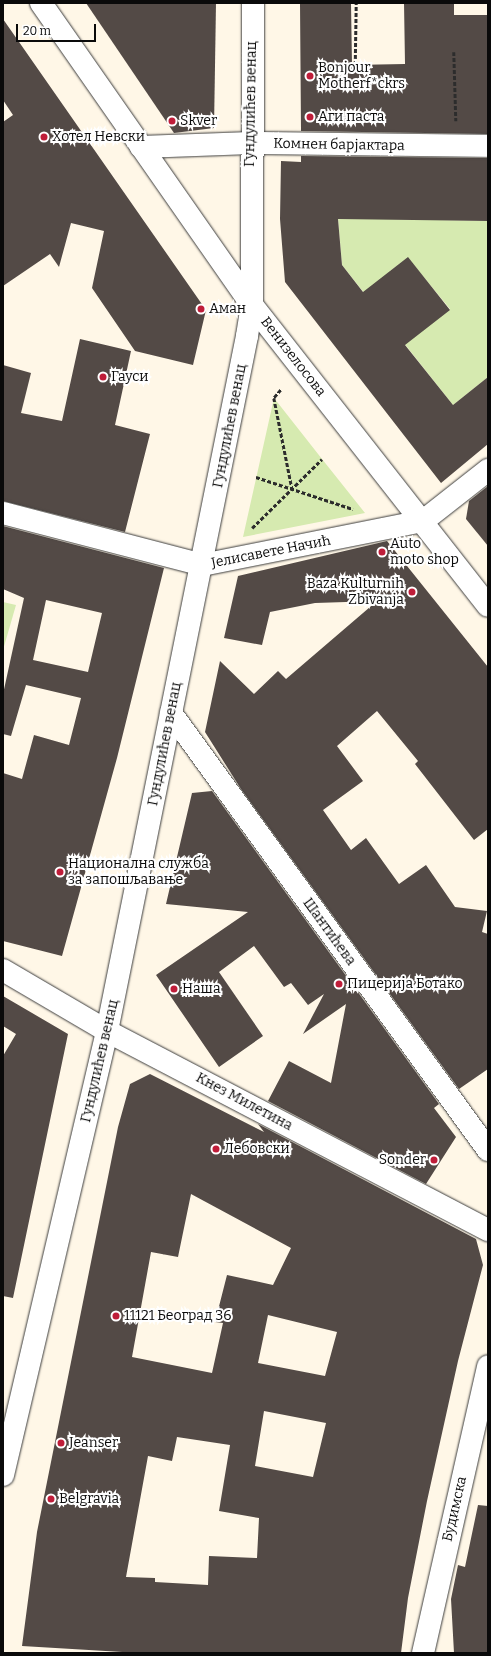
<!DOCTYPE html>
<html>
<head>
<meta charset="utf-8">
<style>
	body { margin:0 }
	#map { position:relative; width:491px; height:1656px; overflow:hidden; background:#fff7e7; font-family:Bitter,serif }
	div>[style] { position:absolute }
	.green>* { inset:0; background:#d6eab0 }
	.building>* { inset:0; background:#534a46 }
	.path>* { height:2.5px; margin-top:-1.25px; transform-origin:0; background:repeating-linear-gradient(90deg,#2c2c2c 0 4px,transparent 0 6px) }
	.roads { filter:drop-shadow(0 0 1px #3d3d3d) drop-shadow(0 0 1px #3d3d3d) }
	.minor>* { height:22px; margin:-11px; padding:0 11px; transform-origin:11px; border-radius:11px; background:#fff }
	.dots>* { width:11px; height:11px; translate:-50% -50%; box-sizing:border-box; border:2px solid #fff; border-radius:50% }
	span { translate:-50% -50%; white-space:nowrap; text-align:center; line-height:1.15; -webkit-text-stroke:4px #fff; paint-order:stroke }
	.poi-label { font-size:14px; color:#0a0a0a }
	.left { translate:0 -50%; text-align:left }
	.right { translate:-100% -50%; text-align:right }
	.street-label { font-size:14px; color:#0a0a0a }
	.frame { position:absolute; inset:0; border:4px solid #0a0a0a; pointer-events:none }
	.scale { position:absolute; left:16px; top:24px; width:80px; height:18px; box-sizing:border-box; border:2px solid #0a0a0a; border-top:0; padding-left:5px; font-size:12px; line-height:14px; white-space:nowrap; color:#0a0a0a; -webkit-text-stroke:3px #fff; paint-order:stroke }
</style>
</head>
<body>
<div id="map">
	<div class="green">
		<i style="clip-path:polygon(evenodd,338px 218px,488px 221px,488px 377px,453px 405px,342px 265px,338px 218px,408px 258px,450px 309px,450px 310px,390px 271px,408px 258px)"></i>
		<i style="clip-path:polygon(274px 398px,322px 459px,365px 513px,243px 537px)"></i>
		<i style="clip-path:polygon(3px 602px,16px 605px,3px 650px)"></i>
	</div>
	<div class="building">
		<i style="clip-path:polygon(86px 3px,216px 3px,214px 128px,174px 133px)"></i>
		<i style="clip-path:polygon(300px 3px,351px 3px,352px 65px,405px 64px,404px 3px,454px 3px,454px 15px,488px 15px,488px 134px,301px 131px)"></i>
		<i style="clip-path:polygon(3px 19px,206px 310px,193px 365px,135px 351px,92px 288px,104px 231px,71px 223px,59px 267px,50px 254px,3px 286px,3px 122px,13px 115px,3px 100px)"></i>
		<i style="clip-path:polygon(301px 156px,488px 158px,488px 221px,338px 219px,342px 265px,363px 292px,408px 257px,450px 310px,405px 345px,453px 405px,488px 377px,488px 444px,441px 483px,285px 282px,280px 219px,281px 161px,301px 162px)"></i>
		<i style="clip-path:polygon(80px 339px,131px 351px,115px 425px,150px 434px,125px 532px,3px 501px,3px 365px,31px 373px,21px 413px,62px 421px)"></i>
		<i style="clip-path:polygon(488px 486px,488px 546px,466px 519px,469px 501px)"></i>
		<i style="clip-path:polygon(evenodd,3px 526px,164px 568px,117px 758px,62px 956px,3px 941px,3px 773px,22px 779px,34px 735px,69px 745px,81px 698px,26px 685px,11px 736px,3px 734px,3px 694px,24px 598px,3px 589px,3px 526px,46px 600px,102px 613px,88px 672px,33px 660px,46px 600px)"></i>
		<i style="clip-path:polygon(387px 541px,488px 667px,488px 829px,474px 840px,415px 764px,418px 761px,377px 711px,337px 746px,363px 781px,323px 810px,351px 850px,366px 838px,399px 884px,426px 865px,455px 907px,487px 911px,482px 932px,488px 934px,488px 1069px,459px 1089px,241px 789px,205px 732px,220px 661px,254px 694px,278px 671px,286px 679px,377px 601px,315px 603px,270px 612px,262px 645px,224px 638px,238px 576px)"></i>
		<i style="clip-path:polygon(212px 791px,439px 1104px,434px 1108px,456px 1137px,426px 1184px,268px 1101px,289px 1061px,331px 1083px,346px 1004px,303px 1034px,324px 994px,308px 1005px,291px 983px,284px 987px,254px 946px,219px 972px,263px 1036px,219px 1067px,156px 975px,248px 912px,166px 904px,192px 793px)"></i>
		<i style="clip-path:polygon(3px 996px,68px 1034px,13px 1298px,3px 1296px,3px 1056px,16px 1034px,3px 1026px)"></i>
		<i style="clip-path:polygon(evenodd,150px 1074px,264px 1132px,258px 1124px,476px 1239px,483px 1265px,458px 1361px,427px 1501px,408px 1598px,401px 1653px,139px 1653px,22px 1646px,37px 1532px,118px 1127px,130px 1084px,150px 1074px,191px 1194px,291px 1248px,273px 1285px,227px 1275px,215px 1322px,223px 1323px,212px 1373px,132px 1357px,151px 1252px,178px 1257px,191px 1194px,150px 1074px,268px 1315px,337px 1332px,325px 1376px,258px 1363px,268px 1315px,150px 1074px,264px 1411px,326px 1423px,313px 1477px,255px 1466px,264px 1411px,150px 1074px,177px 1437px,230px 1445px,219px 1511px,259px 1518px,257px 1558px,209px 1556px,208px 1585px,155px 1582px,155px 1578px,126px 1577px,148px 1456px,172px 1461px,177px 1437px)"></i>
		<i style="clip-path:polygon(478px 1505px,488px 1506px,488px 1653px,454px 1653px,451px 1599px,458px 1565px,465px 1567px)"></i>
	</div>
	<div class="path">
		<i style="left:454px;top:52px;width:69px;rotate:88.3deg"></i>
		<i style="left:355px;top:65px;width:62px;rotate:-89.1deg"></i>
		<i style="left:281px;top:390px;width:11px;rotate:131deg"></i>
		<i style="left:274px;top:398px;width:92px;rotate:78.7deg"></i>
		<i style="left:256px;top:477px;width:102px;rotate:18.3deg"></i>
		<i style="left:252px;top:528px;width:98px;rotate:-44.6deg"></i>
	</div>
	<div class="roads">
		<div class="minor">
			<i style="left:41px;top:3px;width:368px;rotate:55.1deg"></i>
			<i style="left:252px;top:305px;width:382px;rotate:51.9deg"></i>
			<i style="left:141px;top:147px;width:110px;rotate:-2.1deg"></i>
			<i style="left:251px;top:143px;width:237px;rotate:0.7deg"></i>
			<i style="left:3px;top:513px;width:206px;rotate:14.6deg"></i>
			<i style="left:202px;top:565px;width:225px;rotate:-11.3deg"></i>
			<i style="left:423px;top:521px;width:83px;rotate:-38.1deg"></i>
			<i style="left:171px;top:713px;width:540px;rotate:54.04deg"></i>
			<i style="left:3px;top:970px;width:121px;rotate:30.4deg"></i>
			<i style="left:107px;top:1031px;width:430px;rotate:27.6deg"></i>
			<i style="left:3px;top:1475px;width:456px;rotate:-76.8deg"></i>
			<i style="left:107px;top:1031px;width:709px;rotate:-78.61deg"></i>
			<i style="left:247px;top:336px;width:31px;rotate:-81deg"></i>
			<i style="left:252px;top:305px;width:302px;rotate:-89.8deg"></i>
			<i style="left:423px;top:1653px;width:294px;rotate:-77.2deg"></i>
		</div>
	</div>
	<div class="dots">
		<i style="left:310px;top:76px;background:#bf1d39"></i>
		<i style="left:310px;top:117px;background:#bf1d39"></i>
		<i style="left:172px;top:121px;background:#bf1d39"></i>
		<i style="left:44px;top:137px;background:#bf1d39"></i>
		<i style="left:201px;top:309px;background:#bf1d39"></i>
		<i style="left:103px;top:377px;background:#bf1d39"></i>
		<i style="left:382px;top:552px;background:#bf1d39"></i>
		<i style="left:412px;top:592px;background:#bf1d39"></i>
		<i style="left:60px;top:872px;background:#bf1d39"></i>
		<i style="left:339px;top:984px;background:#bf1d39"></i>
		<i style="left:174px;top:989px;background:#bf1d39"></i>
		<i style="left:216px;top:1149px;background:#bf1d39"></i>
		<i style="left:434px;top:1160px;background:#bf1d39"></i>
		<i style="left:116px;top:1316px;background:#bf1d39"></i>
		<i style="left:61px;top:1443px;background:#bf1d39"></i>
		<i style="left:51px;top:1499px;background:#bf1d39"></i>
	</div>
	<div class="poi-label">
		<span class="left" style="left:318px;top:76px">Bonjour<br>Motherf*ckrs</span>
		<span class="left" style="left:318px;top:117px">Аги паста</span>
		<span class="left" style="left:180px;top:121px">Skver</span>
		<span class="left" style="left:52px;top:137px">Хотел Невски</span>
		<span class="left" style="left:209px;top:309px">Аман</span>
		<span class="left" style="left:111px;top:377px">Гауси</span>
		<span class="left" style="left:390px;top:552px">Auto<br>moto shop</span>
		<span class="right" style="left:404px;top:592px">Baza Kulturnih<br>Zbivanja</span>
		<span class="left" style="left:68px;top:872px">Национална служба<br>за запошљавање</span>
		<span class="left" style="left:347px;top:984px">Пицерија Ботако</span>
		<span class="left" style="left:182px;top:989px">Наша</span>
		<span class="left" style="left:224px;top:1149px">Лебовски</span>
		<span class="right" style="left:426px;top:1160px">Sonder</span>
		<span class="left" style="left:124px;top:1316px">11121 Београд 36</span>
		<span class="left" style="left:69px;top:1443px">Jeanser</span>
		<span class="left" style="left:59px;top:1499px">Belgravia</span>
	</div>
	<div class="street-label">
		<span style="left:251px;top:104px;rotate:-89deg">Гундулићев венац</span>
		<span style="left:339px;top:145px;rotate:1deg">Комнен барјактара</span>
		<span style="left:293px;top:357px;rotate:52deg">Венизелосова</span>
		<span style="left:230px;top:426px;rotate:-79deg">Гундулићев венац</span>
		<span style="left:271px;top:552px;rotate:-11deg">Јелисавете Начић</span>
		<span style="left:165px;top:744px;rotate:-79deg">Гундулићев венац</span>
		<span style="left:329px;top:932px;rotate:54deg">Шантићева</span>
		<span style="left:100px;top:1061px;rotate:-77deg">Гундулићев венац</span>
		<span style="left:244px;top:1102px;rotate:28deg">Кнез Милетина</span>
		<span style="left:455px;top:1509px;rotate:-77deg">Будимска</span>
	</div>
	<div class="frame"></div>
	<div class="scale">20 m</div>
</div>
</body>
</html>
